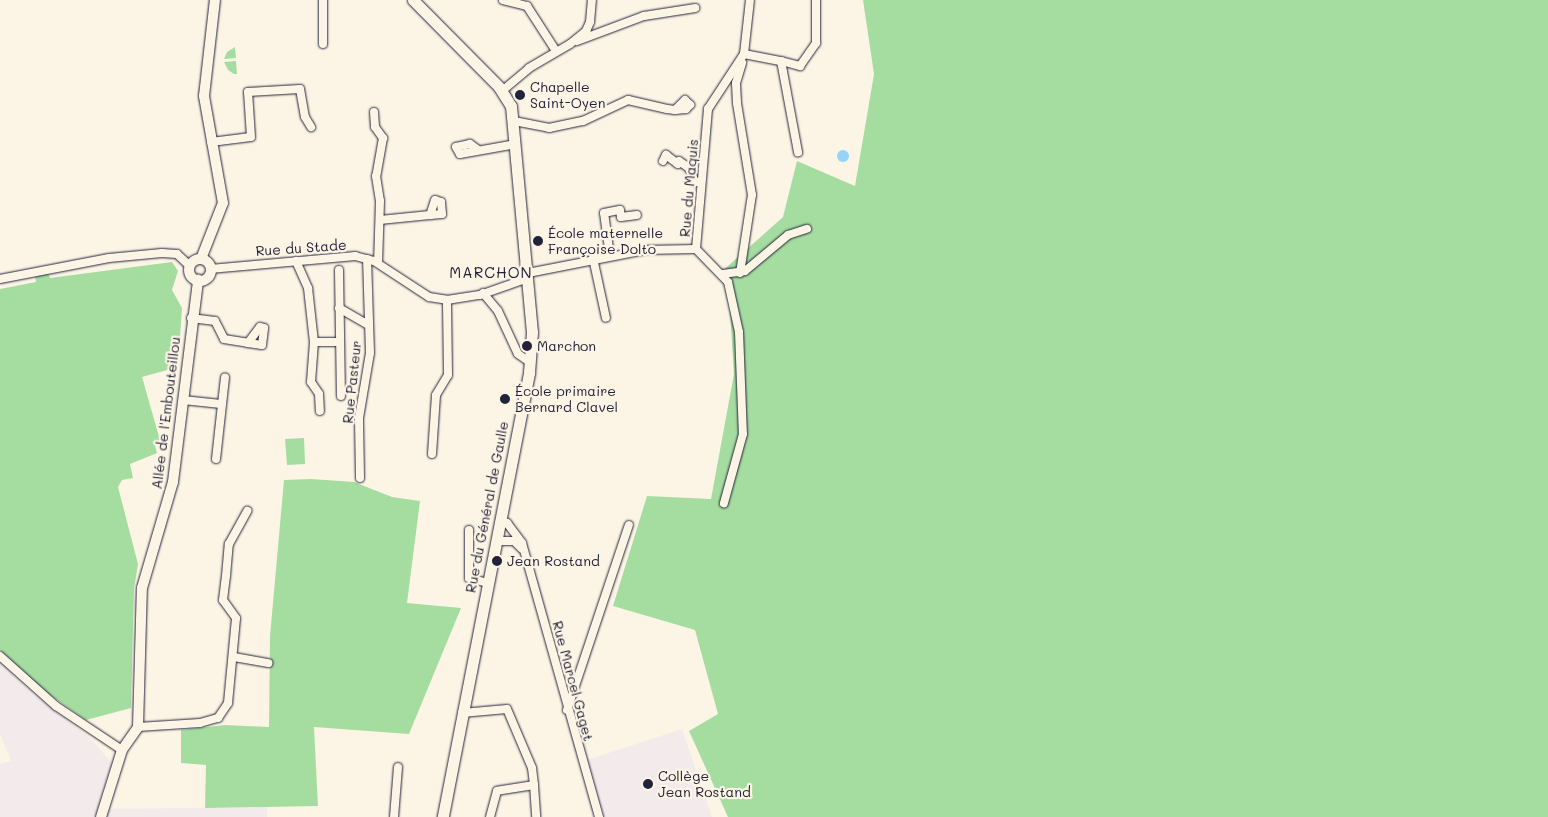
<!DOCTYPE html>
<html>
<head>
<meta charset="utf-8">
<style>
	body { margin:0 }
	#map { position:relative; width:1548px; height:817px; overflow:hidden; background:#fcf5e5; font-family:Mali,sans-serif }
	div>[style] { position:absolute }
	.built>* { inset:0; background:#f2eaeb }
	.green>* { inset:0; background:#a5dda1 }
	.water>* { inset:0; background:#97d5f8 }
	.round { border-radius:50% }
	.roads { filter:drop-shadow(0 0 1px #22223b) drop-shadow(0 0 1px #22223b) }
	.minor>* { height:8px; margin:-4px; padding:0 4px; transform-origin:4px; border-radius:4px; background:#fcf5e5 }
	.tertiary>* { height:10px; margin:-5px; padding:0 5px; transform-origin:5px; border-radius:5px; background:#fcf5e5 }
	.tertiary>.ring { margin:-5px; padding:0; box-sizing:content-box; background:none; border:10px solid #fcf5e5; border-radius:50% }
	.secondary>* { height:11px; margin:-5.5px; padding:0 5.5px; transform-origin:5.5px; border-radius:5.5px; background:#fcf5e5 }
	.dots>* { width:14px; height:14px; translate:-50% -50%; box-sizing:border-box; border:2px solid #fcf5e5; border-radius:50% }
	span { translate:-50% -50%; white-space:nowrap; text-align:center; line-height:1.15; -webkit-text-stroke:4.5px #fcf5e5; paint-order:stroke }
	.poi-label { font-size:14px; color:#22223b }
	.left { translate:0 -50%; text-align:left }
	.street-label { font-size:14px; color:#22223b }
	.neighbourhood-label { font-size:15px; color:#22223b; letter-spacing:1px }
</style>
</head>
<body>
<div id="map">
	<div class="built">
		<i style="clip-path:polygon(0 663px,33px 694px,89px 737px,112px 763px,101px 809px,267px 807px,267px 817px,0 817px,0 764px,11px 761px,0 734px)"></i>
		<i style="clip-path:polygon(682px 729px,712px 817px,604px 817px,587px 760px)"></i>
	</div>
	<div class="green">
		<i style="clip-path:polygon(863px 0,1548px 0,1548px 817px,728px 817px,689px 731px,718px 714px,695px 630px,613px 606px,647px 496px,711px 499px,734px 374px,729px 295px,719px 274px,783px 217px,797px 161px,855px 186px,874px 74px)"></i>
		<i style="clip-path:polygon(235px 47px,236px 58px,224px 59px,227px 52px)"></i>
		<i style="clip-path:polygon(236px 61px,237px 74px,234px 74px,228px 70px,224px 62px)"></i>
		<i style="clip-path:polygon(172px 262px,178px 271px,172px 290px,182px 308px,178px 367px,142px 377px,160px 440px,154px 442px,157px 453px,130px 464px,133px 478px,122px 480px,118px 487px,138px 564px,134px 589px,131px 708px,86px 720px,46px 692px,0 650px,0 289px,36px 282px,35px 276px,48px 273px,50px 278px)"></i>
		<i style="clip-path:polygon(304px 438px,305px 464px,287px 465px,285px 439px)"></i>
		<i style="clip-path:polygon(311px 479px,354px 482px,392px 497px,420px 501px,407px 603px,461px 608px,409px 734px,314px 727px,318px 806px,205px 808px,206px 765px,181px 763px,181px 730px,225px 725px,269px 727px,270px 636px,284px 480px)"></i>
	</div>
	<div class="water">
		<i class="round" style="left:837px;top:150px;width:12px;height:12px"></i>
	</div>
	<div class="roads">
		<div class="minor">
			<i style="left:503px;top:0;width:25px;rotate:14deg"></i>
			<i style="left:527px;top:6px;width:54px;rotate:57.2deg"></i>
			<i style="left:577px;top:41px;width:72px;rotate:-20.5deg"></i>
			<i style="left:644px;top:16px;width:52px;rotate:-8.9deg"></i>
			<i style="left:323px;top:44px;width:44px;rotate:-90deg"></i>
			<i style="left:744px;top:54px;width:38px;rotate:11deg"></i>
			<i style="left:781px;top:61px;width:93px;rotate:79.4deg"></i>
			<i style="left:781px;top:61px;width:20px;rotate:15deg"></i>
			<i style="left:800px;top:66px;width:28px;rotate:-55deg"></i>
			<i style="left:816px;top:43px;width:43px;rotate:-90deg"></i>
			<i style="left:502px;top:91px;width:35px;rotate:-40deg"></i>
			<i style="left:529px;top:68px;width:48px;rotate:-30.3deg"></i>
			<i style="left:570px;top:44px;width:21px;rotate:-39deg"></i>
			<i style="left:586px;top:31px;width:10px;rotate:-66deg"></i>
			<i style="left:590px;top:22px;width:22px;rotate:-85deg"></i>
			<i style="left:374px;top:112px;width:15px;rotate:86deg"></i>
			<i style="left:375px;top:127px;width:14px;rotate:54deg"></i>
			<i style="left:383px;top:138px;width:39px;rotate:100deg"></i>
			<i style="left:376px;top:176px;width:25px;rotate:81deg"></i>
			<i style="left:380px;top:201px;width:62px;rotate:91.8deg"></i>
			<i style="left:514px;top:121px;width:36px;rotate:11deg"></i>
			<i style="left:549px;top:128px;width:35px;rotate:-12deg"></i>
			<i style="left:583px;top:121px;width:50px;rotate:-25deg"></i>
			<i style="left:628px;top:100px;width:40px;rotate:13deg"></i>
			<i style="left:667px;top:109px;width:8px;rotate:7deg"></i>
			<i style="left:675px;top:110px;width:11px;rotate:-5deg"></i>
			<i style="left:686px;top:109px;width:6px;rotate:-45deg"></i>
			<i style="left:690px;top:105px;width:7px;rotate:-135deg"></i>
			<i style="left:685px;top:100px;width:14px;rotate:135deg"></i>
			<i style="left:211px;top:142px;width:40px;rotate:-7.1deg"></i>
			<i style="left:251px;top:137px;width:45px;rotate:-93.8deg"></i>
			<i style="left:248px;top:92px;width:52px;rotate:-3.3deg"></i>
			<i style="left:300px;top:89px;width:28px;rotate:80deg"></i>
			<i style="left:305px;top:117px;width:12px;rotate:59deg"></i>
			<i style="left:477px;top:149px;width:9px;rotate:-144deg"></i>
			<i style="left:470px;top:144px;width:14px;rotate:168deg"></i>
			<i style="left:456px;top:147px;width:8px;rotate:60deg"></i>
			<i style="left:460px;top:154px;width:57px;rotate:-10.1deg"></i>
			<i style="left:663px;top:161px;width:7px;rotate:-63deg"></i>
			<i style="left:666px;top:155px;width:15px;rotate:37deg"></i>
			<i style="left:678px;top:164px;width:3px;rotate:-72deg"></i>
			<i style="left:679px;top:161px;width:12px;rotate:35deg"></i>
			<i style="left:689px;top:168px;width:15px;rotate:67deg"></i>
			<i style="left:695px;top:182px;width:6px"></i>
			<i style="left:380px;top:220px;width:50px;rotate:-5.7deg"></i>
			<i style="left:430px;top:215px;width:12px;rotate:-5deg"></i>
			<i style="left:442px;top:214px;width:12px;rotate:-95deg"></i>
			<i style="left:441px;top:202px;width:6px;rotate:-162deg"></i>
			<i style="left:435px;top:200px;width:16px;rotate:108deg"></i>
			<i style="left:696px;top:249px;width:46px;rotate:45.9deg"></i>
			<i style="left:728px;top:282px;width:51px;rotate:77.6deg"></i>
			<i style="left:739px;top:332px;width:102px;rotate:87.8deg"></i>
			<i style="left:743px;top:434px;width:72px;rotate:105.4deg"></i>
			<i style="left:610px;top:256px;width:43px;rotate:-97.9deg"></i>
			<i style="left:604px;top:213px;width:16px;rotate:-11deg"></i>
			<i style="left:620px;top:210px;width:7px;rotate:82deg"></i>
			<i style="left:621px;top:217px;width:16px;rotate:-7deg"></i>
			<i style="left:593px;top:258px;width:61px;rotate:77.8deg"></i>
			<i style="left:296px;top:261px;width:30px;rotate:66deg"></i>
			<i style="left:308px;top:288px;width:54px;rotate:83.7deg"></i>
			<i style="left:314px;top:342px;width:40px;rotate:94.3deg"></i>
			<i style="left:311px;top:382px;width:14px;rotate:56deg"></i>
			<i style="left:319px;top:394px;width:17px;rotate:87deg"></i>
			<i style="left:210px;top:269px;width:146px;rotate:-5.1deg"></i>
			<i style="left:355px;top:256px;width:20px;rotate:15deg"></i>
			<i style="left:374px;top:261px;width:66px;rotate:33.2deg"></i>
			<i style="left:429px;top:297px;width:18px;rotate:9deg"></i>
			<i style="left:447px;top:300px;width:33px;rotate:-9deg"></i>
			<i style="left:480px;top:295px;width:51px;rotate:-19.5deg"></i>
			<i style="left:339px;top:270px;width:126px;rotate:89.1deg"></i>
			<i style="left:528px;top:273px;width:119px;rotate:-11.1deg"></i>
			<i style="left:645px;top:250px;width:51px;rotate:-1.1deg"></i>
			<i style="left:696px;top:249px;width:141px;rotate:-85.1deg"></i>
			<i style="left:708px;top:109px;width:66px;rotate:-56.8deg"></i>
			<i style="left:744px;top:54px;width:54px;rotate:-83.7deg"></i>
			<i style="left:740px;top:273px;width:79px;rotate:-81.3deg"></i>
			<i style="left:752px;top:195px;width:93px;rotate:-99.3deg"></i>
			<i style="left:737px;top:103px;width:20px;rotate:-93deg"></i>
			<i style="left:736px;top:83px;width:21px;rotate:-73deg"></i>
			<i style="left:723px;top:274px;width:22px;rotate:-8deg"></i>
			<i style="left:745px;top:271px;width:56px;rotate:-39.9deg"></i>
			<i style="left:788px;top:235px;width:20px;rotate:-18deg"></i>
			<i style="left:0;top:279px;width:111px;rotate:-10.9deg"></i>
			<i style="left:109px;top:258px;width:53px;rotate:-5.4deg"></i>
			<i style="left:162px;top:253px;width:15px;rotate:4deg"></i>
			<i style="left:177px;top:254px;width:18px;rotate:43deg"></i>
			<i style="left:483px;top:293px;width:23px;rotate:50deg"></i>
			<i style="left:498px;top:311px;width:47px;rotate:65.1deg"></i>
			<i style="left:518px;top:354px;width:14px;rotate:34deg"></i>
			<i style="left:339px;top:308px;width:34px;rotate:30deg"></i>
			<i style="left:191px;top:318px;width:24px;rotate:7deg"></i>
			<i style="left:215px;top:321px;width:20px;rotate:63deg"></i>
			<i style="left:224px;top:339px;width:24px;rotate:9deg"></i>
			<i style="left:248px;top:343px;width:14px;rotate:8deg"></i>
			<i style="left:262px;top:345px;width:17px;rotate:-83deg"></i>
			<i style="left:264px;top:328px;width:4px;rotate:-166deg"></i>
			<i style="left:260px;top:327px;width:20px;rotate:127deg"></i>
			<i style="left:314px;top:342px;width:25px"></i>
			<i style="left:183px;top:400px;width:38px;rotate:6deg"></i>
			<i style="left:432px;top:454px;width:59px;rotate:-86.1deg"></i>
			<i style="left:436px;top:395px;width:23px;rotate:-59deg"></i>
			<i style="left:448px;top:375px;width:75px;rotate:-90.8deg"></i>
			<i style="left:216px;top:459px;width:82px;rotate:-83.7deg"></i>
			<i style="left:360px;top:478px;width:60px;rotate:-91deg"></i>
			<i style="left:359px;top:418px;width:66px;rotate:-80.4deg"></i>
			<i style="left:370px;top:353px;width:94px;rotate:-91.8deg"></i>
			<i style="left:500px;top:520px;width:8px;rotate:23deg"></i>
			<i style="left:507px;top:523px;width:25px;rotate:53deg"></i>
			<i style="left:522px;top:543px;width:285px;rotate:74.3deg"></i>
			<i style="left:469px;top:530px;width:48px;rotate:90deg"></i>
			<i style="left:469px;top:578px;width:20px;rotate:15deg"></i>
			<i style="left:496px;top:541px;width:18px"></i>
			<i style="left:514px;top:541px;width:11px;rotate:45deg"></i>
			<i style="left:0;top:656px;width:75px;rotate:41.8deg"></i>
			<i style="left:56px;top:706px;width:79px;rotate:33.7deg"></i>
			<i style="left:234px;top:657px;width:35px;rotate:10deg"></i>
			<i style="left:567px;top:710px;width:195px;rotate:-71.5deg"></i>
			<i style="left:462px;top:713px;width:45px;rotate:-5.1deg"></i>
			<i style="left:507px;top:709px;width:64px;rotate:67deg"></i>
			<i style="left:532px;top:768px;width:17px;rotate:83deg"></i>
			<i style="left:534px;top:785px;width:37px;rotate:171deg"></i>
			<i style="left:497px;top:791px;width:27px;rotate:105deg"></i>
			<i style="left:138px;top:727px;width:62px;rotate:-3.7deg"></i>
			<i style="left:200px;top:723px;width:19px;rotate:-16deg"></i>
			<i style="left:218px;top:718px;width:18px;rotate:-56deg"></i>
			<i style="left:228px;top:703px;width:85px;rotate:-84.6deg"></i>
			<i style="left:236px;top:618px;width:22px;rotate:-126deg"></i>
			<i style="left:223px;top:600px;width:24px;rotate:-83deg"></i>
			<i style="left:226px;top:576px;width:32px;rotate:-85deg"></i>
			<i style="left:229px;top:544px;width:38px;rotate:-61deg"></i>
			<i style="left:534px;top:785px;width:32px;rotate:86deg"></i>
			<i style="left:394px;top:817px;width:50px;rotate:-85.4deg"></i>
		</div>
		<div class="tertiary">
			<i style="left:201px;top:259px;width:60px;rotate:-68.6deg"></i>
			<i style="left:223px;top:203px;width:109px;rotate:-100.1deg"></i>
			<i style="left:204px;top:96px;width:97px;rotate:-83.5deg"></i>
			<i class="ring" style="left:189px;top:259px;width:12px;height:12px"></i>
			<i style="left:101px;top:817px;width:70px;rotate:-72.6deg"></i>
			<i style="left:122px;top:750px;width:28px;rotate:-55deg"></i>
			<i style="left:138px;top:727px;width:139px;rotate:-88.4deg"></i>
			<i style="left:142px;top:588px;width:110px;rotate:-73.7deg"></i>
			<i style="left:173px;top:482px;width:204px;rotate:-82.9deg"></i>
		</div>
		<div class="secondary">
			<i style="left:413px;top:0;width:122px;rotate:45.3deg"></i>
			<i style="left:499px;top:87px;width:22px;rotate:58deg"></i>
			<i style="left:511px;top:106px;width:227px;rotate:84.7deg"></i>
			<i style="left:532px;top:332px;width:41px;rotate:94.2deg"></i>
			<i style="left:529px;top:373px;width:452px;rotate:101deg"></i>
		</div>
	</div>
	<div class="dots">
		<i style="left:520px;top:95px;background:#22223b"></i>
		<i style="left:538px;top:241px;background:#22223b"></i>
		<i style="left:527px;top:346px;background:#22223b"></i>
		<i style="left:505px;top:399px;background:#22223b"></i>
		<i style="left:497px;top:561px;background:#22223b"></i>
		<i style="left:648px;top:784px;background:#22223b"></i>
	</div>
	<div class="poi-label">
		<span class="left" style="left:530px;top:95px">Chapelle<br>Saint-Oyen</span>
		<span class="left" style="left:548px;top:241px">École maternelle<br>Françoise Dolto</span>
		<span class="left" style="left:537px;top:346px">Marchon</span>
		<span class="left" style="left:515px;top:399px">École primaire<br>Bernard Clavel</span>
		<span class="left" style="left:507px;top:561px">Jean Rostand</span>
		<span class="left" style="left:658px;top:784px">Collège<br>Jean Rostand</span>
	</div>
	<div class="street-label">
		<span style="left:689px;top:188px;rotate:-85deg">Rue du Maquis</span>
		<span style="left:301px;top:248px;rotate:-4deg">Rue du Stade</span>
		<span style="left:352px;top:382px;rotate:-84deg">Rue Pasteur</span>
		<span style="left:166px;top:413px;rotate:-83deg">Allée de l'Embouteillou</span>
		<span style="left:487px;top:507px;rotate:-79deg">Rue du Général de Gaulle</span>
		<span style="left:573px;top:681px;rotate:75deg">Rue Marcel Gaget</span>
	</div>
	<div class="neighbourhood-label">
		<span style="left:491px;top:273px">MARCHON</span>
	</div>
</div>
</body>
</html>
